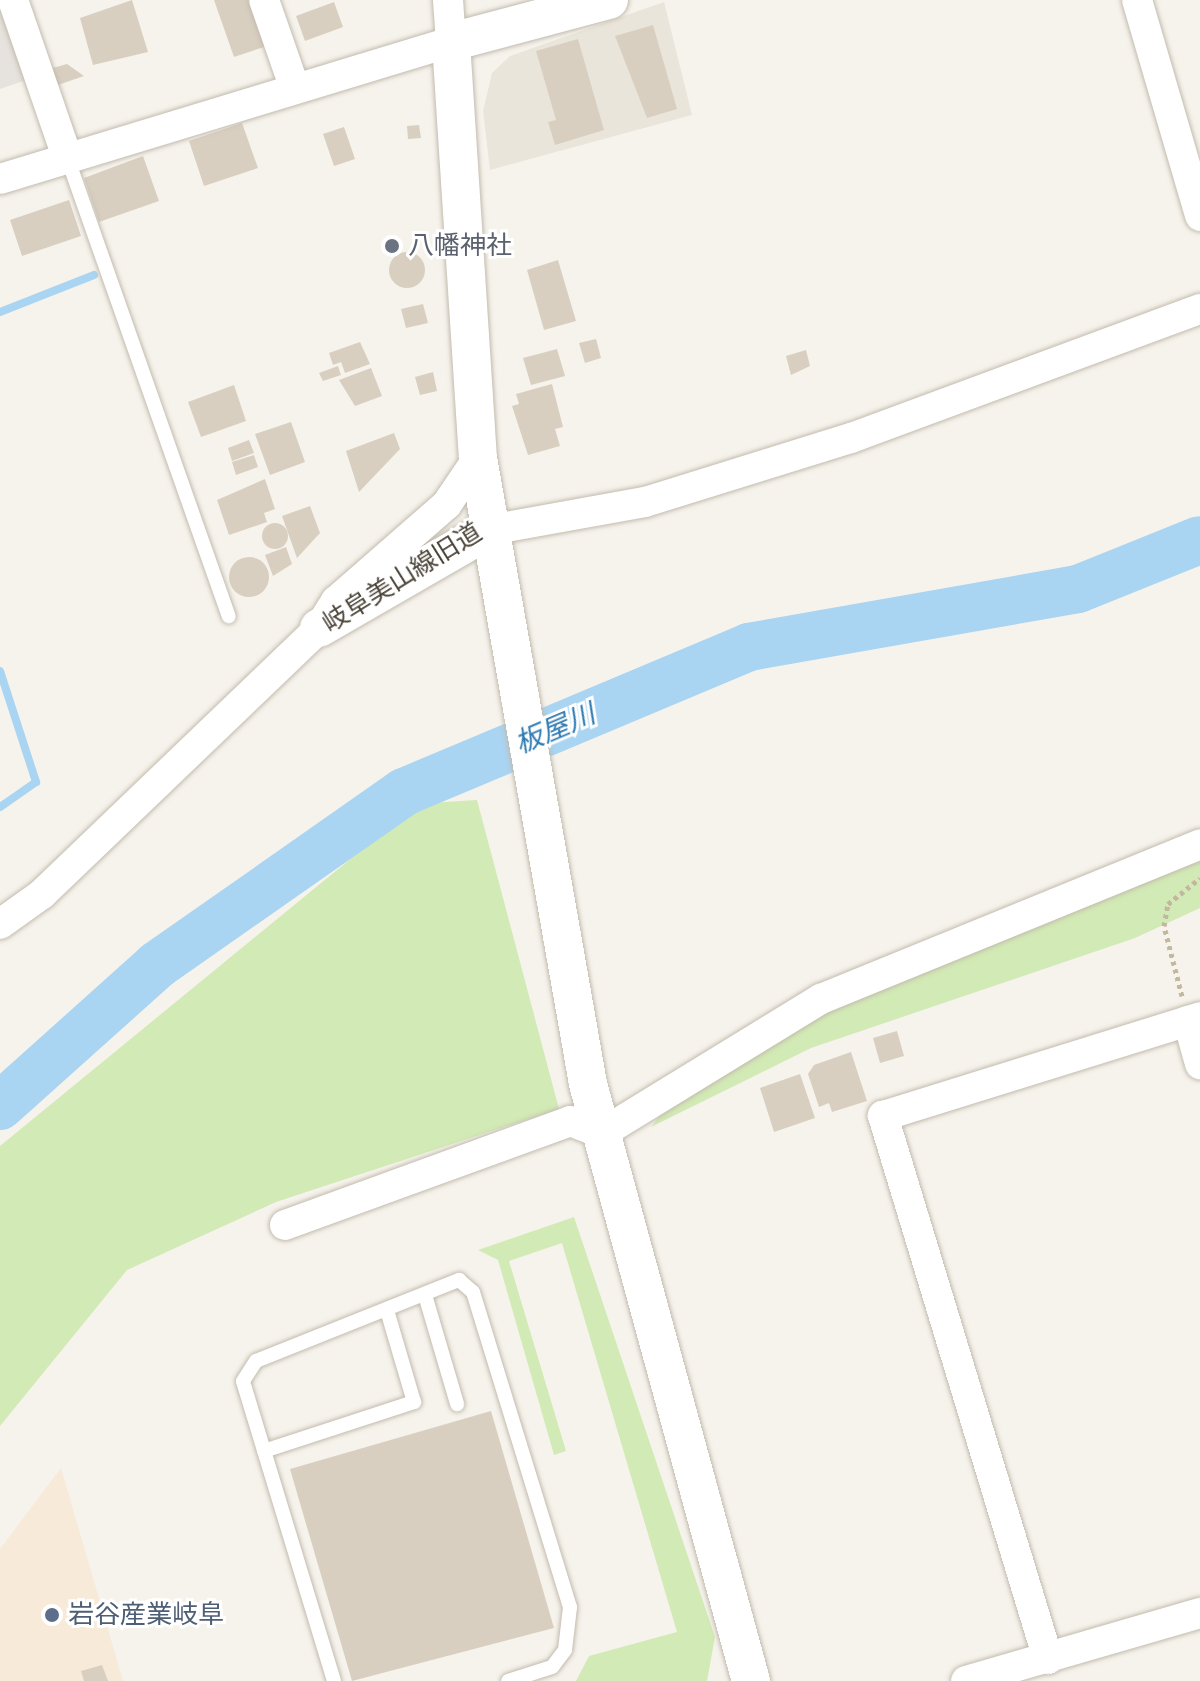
<!DOCTYPE html>
<html>
<head>
<meta charset="utf-8">
<style>
	body { margin:0 }
	#map { position:relative; width:1200px; height:1681px; overflow:hidden; background:#f6f3ec; font-family:"DejaVu Sans","Noto Sans JP",sans-serif }
	div>[style] { position:absolute }
	.residential>* { inset:0; background:#eae5da }
	.commercial>* { inset:0; background:#f7ead8 }
	.industrial>* { inset:0; background:#e6e2dd }
	.green>* { inset:0; background:#d2eab5 }
	.stream>* { height:8px; margin:-4px; padding:0 4px; transform-origin:4px; border-radius:4px; background:#a9d4f2 }
	.river>* { height:48px; margin:-24px; padding:0 24px; transform-origin:24px; border-radius:24px; background:#a9d4f2 }
	.building>* { inset:0; background:#d8cfc1 }
	.round { border-radius:50% }
	.path>* { height:5px; margin-top:-2.5px; transform-origin:0; background:repeating-linear-gradient(90deg,#c4b79f 0 4px,transparent 0 8px) }
	.roads { filter:drop-shadow(0 0 2px #c2bbae) drop-shadow(0 0 2px #c2bbae) }
	.service>* { height:14px; margin:-7px; padding:0 7px; transform-origin:7px; border-radius:7px; background:#fff }
	.minor>* { height:30px; margin:-15px; padding:0 15px; transform-origin:15px; border-radius:15px; background:#fff }
	.tertiary>* { height:38px; margin:-19px; padding:0 19px; transform-origin:19px; border-radius:19px; background:#fff }
	.dots>* { width:22px; height:22px; translate:-50% -50%; box-sizing:border-box; border:4px solid #fff; border-radius:50% }
	span { translate:-50% -50%; white-space:nowrap; text-align:center; line-height:1.15; -webkit-text-stroke:6px #fff; paint-order:stroke }
	.worship-label { font-size:26px; color:#5b616d }
	.left { translate:0 -50%; text-align:left }
	.street-label { font-size:26px; color:#4b4439 }
	.service-label { font-size:26px; color:#4e5e75 }
	.water-label { font-size:28px; color:#2e7ab2; font-style:italic }
</style>
</head>
<body>
<div id="map">
	<div class="residential">
		<i style="clip-path:polygon(664px 2px,692px 115px,490px 170px,483px 111px,492px 73px,510px 56px)"></i>
	</div>
	<div class="commercial">
		<i style="clip-path:polygon(61px 1468px,123px 1681px,0 1681px,0 1549px)"></i>
	</div>
	<div class="industrial">
		<i style="clip-path:polygon(0 0,35px 77px,0 89px)"></i>
	</div>
	<div class="green">
		<i style="clip-path:polygon(477px 800px,559px 1109px,276px 1202px,127px 1270px,0 1426px,0 1146px,376px 838px,430px 803px)"></i>
		<i style="clip-path:polygon(1200px 856px,1200px 908px,1135px 938px,811px 1048px,651px 1127px,674px 1097px,823px 1013px)"></i>
		<i style="clip-path:polygon(574px 1217px,715px 1637px,707px 1681px,576px 1681px,589px 1656px,677px 1632px,562px 1243px,509px 1261px,566px 1451px,554px 1455px,498px 1260px,478px 1250px)"></i>
	</div>
	<div class="stream">
		<i style="left:0;top:312px;width:101px;rotate:-21.5deg"></i>
		<i style="left:0;top:671px;width:117px;rotate:72deg"></i>
		<i style="left:36px;top:782px;width:44px;rotate:145.2deg"></i>
	</div>
	<div class="river">
		<i style="left:0;top:1106px;width:211px;rotate:-41.9deg"></i>
		<i style="left:157px;top:965px;width:302px;rotate:-35deg"></i>
		<i style="left:404px;top:792px;width:374px;rotate:-22.8deg"></i>
		<i style="left:749px;top:647px;width:334px;rotate:-10deg"></i>
		<i style="left:1078px;top:589px;width:131px;rotate:-21.9deg"></i>
	</div>
	<div class="building">
		<i style="clip-path:polygon(132px 0,148px 52px,93px 65px,80px 18px)"></i>
		<i style="clip-path:polygon(214px 0,251px 0,267px 46px,234px 57px)"></i>
		<i style="clip-path:polygon(334px 2px,343px 27px,305px 41px,296px 16px)"></i>
		<i style="clip-path:polygon(653px 25px,677px 109px,647px 118px,615px 36px)"></i>
		<i style="clip-path:polygon(578px 39px,604px 130px,555px 145px,548px 122px,556px 120px,536px 51px)"></i>
		<i style="clip-path:polygon(67px 64px,84px 76px,55px 86px,53px 68px)"></i>
		<i style="clip-path:polygon(242px 123px,258px 168px,204px 186px,189px 141px)"></i>
		<i style="clip-path:polygon(419px 125px,421px 138px,408px 139px,407px 126px)"></i>
		<i style="clip-path:polygon(344px 127px,355px 159px,334px 166px,323px 134px)"></i>
		<i style="clip-path:polygon(143px 156px,159px 201px,99px 222px,84px 178px)"></i>
		<i style="clip-path:polygon(69px 200px,81px 236px,22px 256px,10px 220px)"></i>
		<i class="round" style="left:389px;top:252px;width:36px;height:36px"></i>
		<i style="clip-path:polygon(558px 260px,576px 321px,544px 330px,527px 270px)"></i>
		<i style="clip-path:polygon(423px 304px,428px 323px,406px 328px,401px 309px)"></i>
		<i style="clip-path:polygon(596px 339px,601px 358px,585px 363px,579px 343px)"></i>
		<i style="clip-path:polygon(360px 342px,370px 364px,345px 373px,341px 362px,333px 365px,329px 353px)"></i>
		<i style="clip-path:polygon(557px 349px,565px 376px,531px 385px,523px 358px)"></i>
		<i style="clip-path:polygon(806px 350px,810px 366px,791px 375px,786px 356px)"></i>
		<i style="clip-path:polygon(338px 366px,341px 375px,323px 381px,319px 373px)"></i>
		<i style="clip-path:polygon(371px 368px,382px 396px,355px 406px,339px 380px)"></i>
		<i style="clip-path:polygon(433px 372px,437px 391px,420px 395px,415px 377px)"></i>
		<i style="clip-path:polygon(552px 384px,563px 427px,555px 429px,560px 446px,528px 455px,512px 406px,519px 404px,516px 394px)"></i>
		<i style="clip-path:polygon(234px 385px,246px 421px,201px 437px,188px 402px)"></i>
		<i style="clip-path:polygon(291px 422px,305px 462px,270px 475px,255px 434px)"></i>
		<i style="clip-path:polygon(394px 433px,400px 449px,359px 492px,346px 451px)"></i>
		<i style="clip-path:polygon(249px 440px,254px 453px,232px 461px,228px 448px)"></i>
		<i style="clip-path:polygon(254px 455px,258px 467px,236px 475px,232px 462px)"></i>
		<i style="clip-path:polygon(265px 479px,275px 509px,264px 513px,267px 522px,229px 535px,217px 500px)"></i>
		<i style="clip-path:polygon(310px 506px,320px 533px,297px 558px,282px 516px)"></i>
		<i class="round" style="left:262px;top:523px;width:26px;height:26px"></i>
		<i style="clip-path:polygon(286px 547px,292px 564px,273px 576px,265px 555px)"></i>
		<i class="round" style="left:229px;top:557px;width:40px;height:40px"></i>
		<i style="clip-path:polygon(897px 1031px,904px 1056px,880px 1063px,873px 1038px)"></i>
		<i style="clip-path:polygon(851px 1052px,867px 1101px,832px 1112px,829px 1103px,819px 1107px,808px 1074px,814px 1065px)"></i>
		<i style="clip-path:polygon(800px 1074px,815px 1118px,774px 1132px,760px 1088px)"></i>
		<i style="clip-path:polygon(491px 1411px,554px 1628px,352px 1681px,290px 1469px)"></i>
		<i style="clip-path:polygon(102px 1665px,108px 1681px,84px 1681px,81px 1671px)"></i>
	</div>
	<div class="path">
		<i style="left:1182px;top:996px;width:72px;rotate:-104.4deg"></i>
		<i style="left:1164px;top:926px;width:22px;rotate:-80deg"></i>
		<i style="left:1168px;top:904px;width:41px;rotate:-39.1deg"></i>
	</div>
	<div class="roads">
		<div class="service">
			<i style="left:67px;top:157px;width:487px;rotate:70.6deg"></i>
			<i style="left:425px;top:1295px;width:114px;rotate:73.6deg"></i>
			<i style="left:264px;top:1451px;width:158px;rotate:-18.1deg"></i>
			<i style="left:414px;top:1402px;width:96px;rotate:-106.4deg"></i>
			<i style="left:334px;top:1681px;width:313px;rotate:-106.9deg"></i>
			<i style="left:243px;top:1381px;width:24px;rotate:-57deg"></i>
			<i style="left:256px;top:1361px;width:219px;rotate:-21.8deg"></i>
			<i style="left:459px;top:1280px;width:18px;rotate:41deg"></i>
			<i style="left:473px;top:1292px;width:330px;rotate:72.9deg"></i>
			<i style="left:570px;top:1607px;width:43px;rotate:96.6deg"></i>
			<i style="left:565px;top:1650px;width:21px;rotate:127deg"></i>
			<i style="left:552px;top:1667px;width:46px;rotate:162.3deg"></i>
		</div>
		<div class="minor">
			<i style="left:13px;top:0;width:166px;rotate:71deg"></i>
			<i style="left:264px;top:0;width:94px;rotate:70.8deg"></i>
			<i style="left:1137px;top:0;width:225px;rotate:73.7deg"></i>
			<i style="left:0;top:179px;width:471px;rotate:-16.9deg"></i>
			<i style="left:451px;top:42px;width:42px;rotate:-94.1deg"></i>
			<i style="left:489px;top:530px;width:158px;rotate:-10.2deg"></i>
			<i style="left:645px;top:502px;width:216px;rotate:-17.3deg"></i>
			<i style="left:851px;top:438px;width:372px;rotate:-20.3deg"></i>
			<i style="left:0;top:924px;width:52px;rotate:-35.5deg"></i>
			<i style="left:42px;top:894px;width:384px;rotate:-43.8deg"></i>
			<i style="left:319px;top:628px;width:32px;rotate:-58deg"></i>
			<i style="left:336px;top:601px;width:147px;rotate:-41.1deg"></i>
			<i style="left:447px;top:504px;width:55px;rotate:-56deg"></i>
			<i style="left:1188px;top:1021px;width:45px;rotate:74.4deg"></i>
			<i style="left:285px;top:1225px;width:303px;rotate:-20deg"></i>
			<i style="left:570px;top:1121px;width:34px;rotate:21deg"></i>
			<i style="left:602px;top:1133px;width:257px;rotate:-31.5deg"></i>
			<i style="left:821px;top:999px;width:409px;rotate:-22.2deg"></i>
			<i style="left:1048px;top:1659px;width:568px;rotate:-106.9deg"></i>
			<i style="left:883px;top:1116px;width:332px;rotate:-17.3deg"></i>
			<i style="left:966px;top:1681px;width:244px;rotate:-16.2deg"></i>
		</div>
		<div class="tertiary">
			<i style="left:609px;top:0;width:163px;rotate:165.1deg"></i>
			<i style="left:451px;top:42px;width:417px;rotate:86.3deg"></i>
			<i style="left:478px;top:458px;width:636px;rotate:80.03deg"></i>
			<i style="left:588px;top:1084px;width:619px;rotate:74.73deg"></i>
			<i style="left:319px;top:628px;width:196px;rotate:-30deg"></i>
		</div>
	</div>
	<div class="dots">
		<i style="left:392px;top:246px;background:#6b7280"></i>
		<i style="left:52px;top:1615px;background:#5c6f8a"></i>
	</div>
	<div class="worship-label">
		<span class="left" style="left:408px;top:246px">八幡神社</span>
	</div>
	<div class="street-label">
		<span style="left:402px;top:578px;rotate:-32deg">岐阜美山線旧道</span>
	</div>
	<div class="service-label">
		<span class="left" style="left:68px;top:1615px">岩谷産業岐阜</span>
	</div>
	<div class="water-label">
		<span style="left:555px;top:729px;rotate:-23deg">板屋川</span>
	</div>
</div>
</body>
</html>
